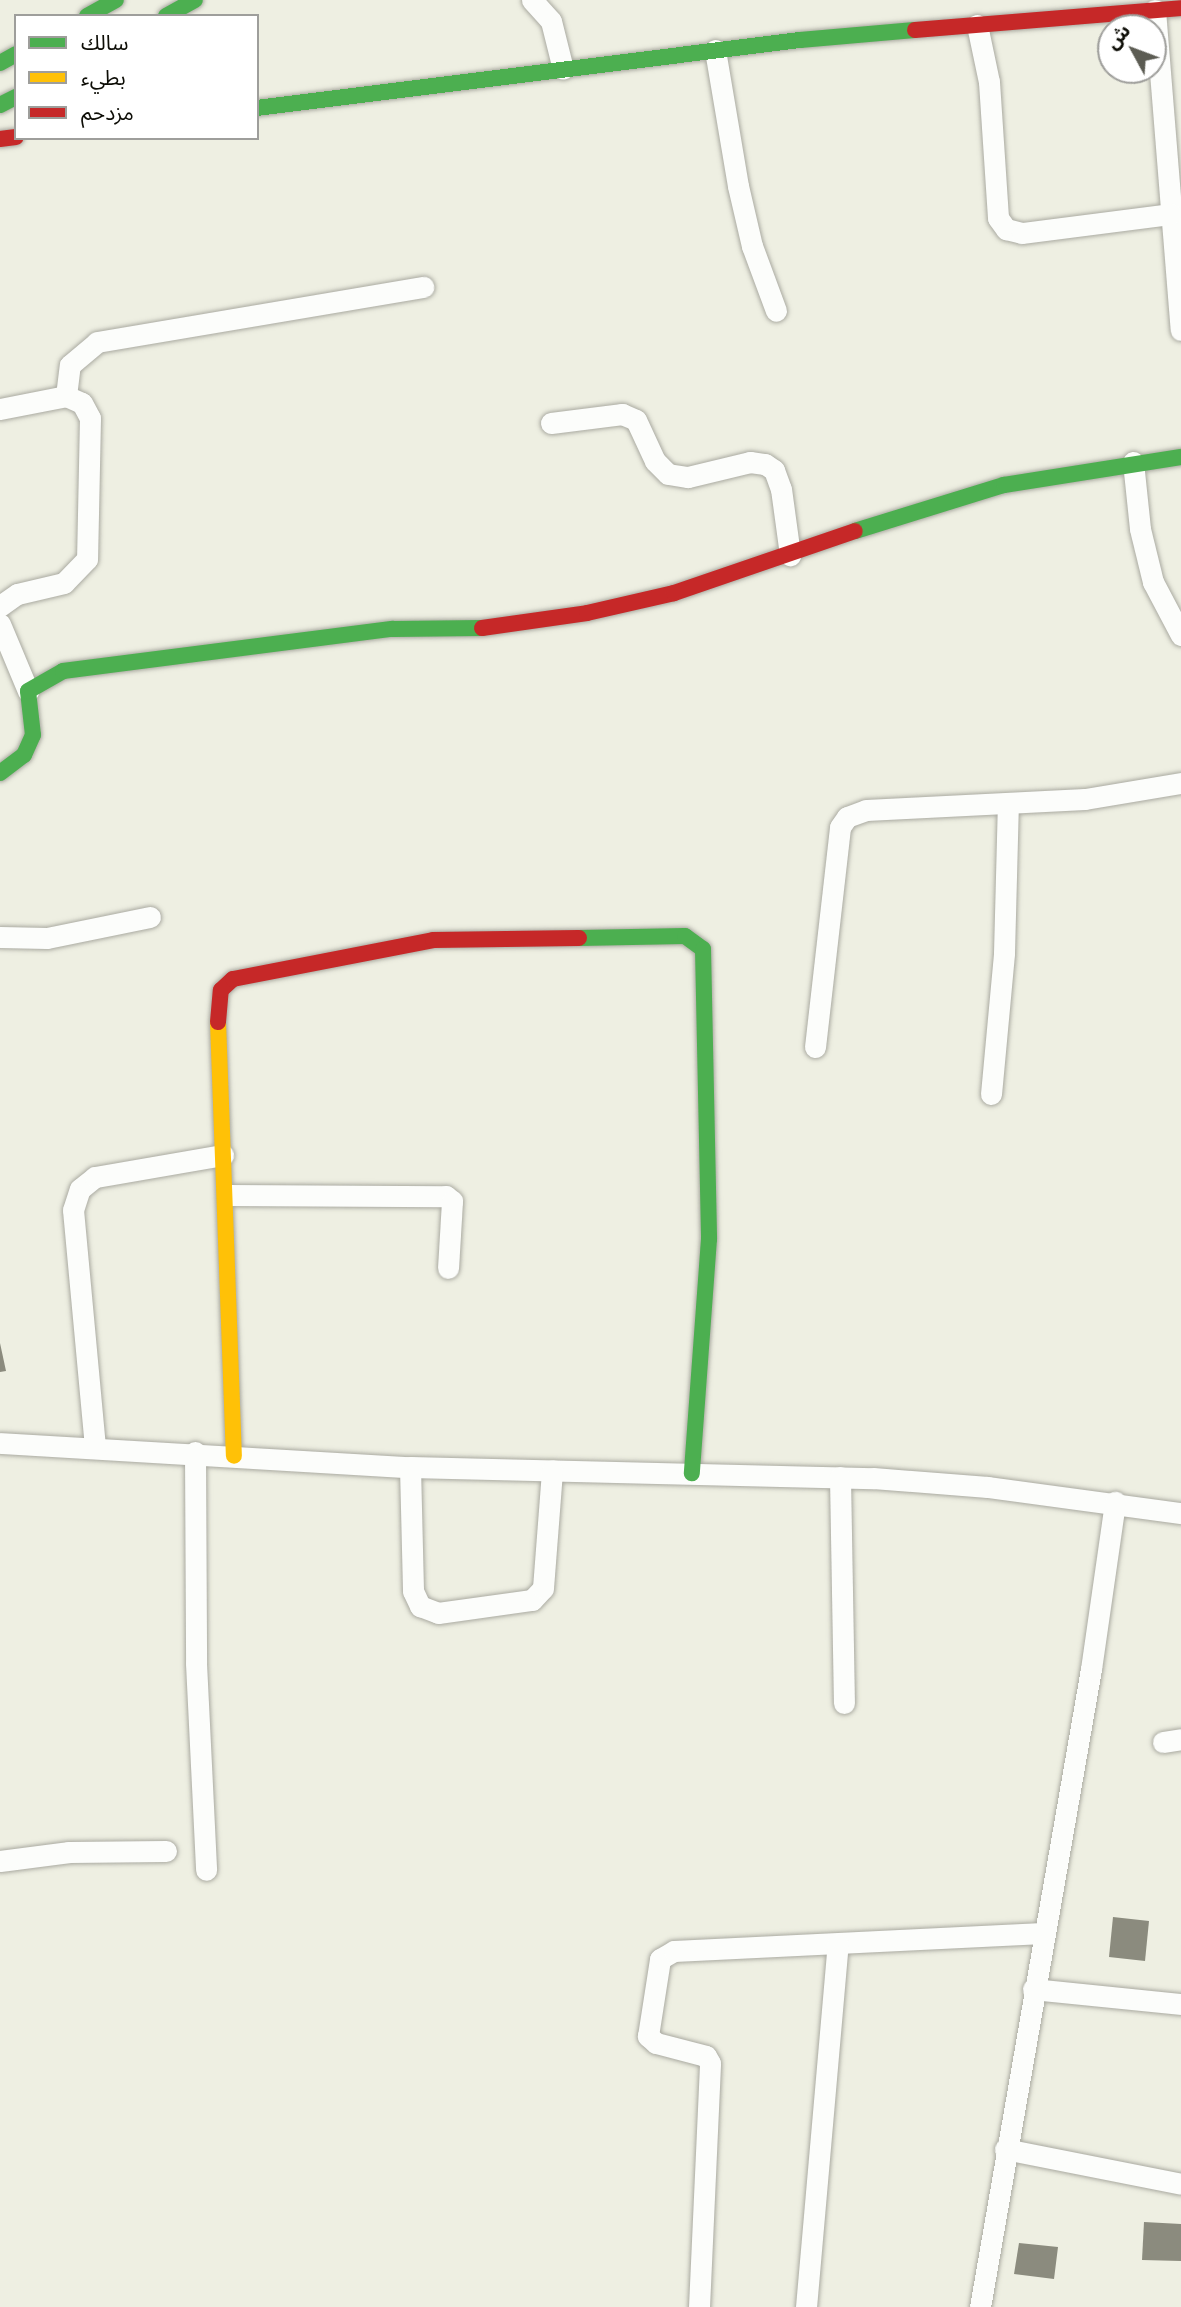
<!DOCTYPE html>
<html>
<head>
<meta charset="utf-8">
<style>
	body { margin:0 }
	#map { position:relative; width:1181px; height:2307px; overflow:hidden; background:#eeefe2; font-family:Mulish,"Noto Sans Arabic",sans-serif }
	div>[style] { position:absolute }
	.building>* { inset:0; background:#8b8b7e }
	.roads { filter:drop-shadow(0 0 2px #aaaaa1) drop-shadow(0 0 2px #aaaaa1) }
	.street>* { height:21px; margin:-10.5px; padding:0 10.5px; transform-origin:10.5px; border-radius:10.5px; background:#fcfdfb }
	.fast>* { height:16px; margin:-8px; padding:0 8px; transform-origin:8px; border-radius:8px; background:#4caf50 }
	.slow>* { height:16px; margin:-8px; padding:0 8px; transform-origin:8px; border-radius:8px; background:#ffc107 }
	.jam>* { height:16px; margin:-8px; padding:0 8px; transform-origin:8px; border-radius:8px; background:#c62828 }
	span { translate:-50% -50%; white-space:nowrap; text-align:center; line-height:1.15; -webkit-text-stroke:7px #fff; paint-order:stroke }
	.legend { position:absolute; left:14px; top:14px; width:245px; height:126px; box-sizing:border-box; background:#fff; border:2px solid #9e9e9b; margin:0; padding:9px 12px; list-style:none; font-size:21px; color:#0d0d06 }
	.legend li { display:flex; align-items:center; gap:14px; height:35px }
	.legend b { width:35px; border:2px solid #9e9e9b }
	.north { position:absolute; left:1097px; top:14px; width:70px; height:70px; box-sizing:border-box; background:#fff; border:2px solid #9e9e9b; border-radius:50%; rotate:311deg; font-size:19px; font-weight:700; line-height:28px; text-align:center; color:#0d0d06 }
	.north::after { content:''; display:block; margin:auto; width:24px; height:32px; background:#5c5c53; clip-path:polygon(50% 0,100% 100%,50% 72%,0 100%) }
</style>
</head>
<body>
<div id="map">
	<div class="building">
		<i style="clip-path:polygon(0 1343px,6px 1371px,0 1372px)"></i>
		<i style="clip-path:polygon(1113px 1917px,1149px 1921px,1145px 1961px,1109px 1957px)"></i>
		<i style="clip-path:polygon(1144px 2222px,1181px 2224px,1181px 2261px,1142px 2260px)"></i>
		<i style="clip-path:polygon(1019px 2243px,1058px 2247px,1054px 2279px,1014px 2274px)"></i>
	</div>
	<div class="roads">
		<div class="street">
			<i style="left:532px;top:0;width:28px;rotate:48deg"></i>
			<i style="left:551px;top:21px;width:49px;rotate:76deg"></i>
			<i style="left:1155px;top:10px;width:321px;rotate:85.4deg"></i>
			<i style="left:977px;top:25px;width:58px;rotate:78.1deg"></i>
			<i style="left:989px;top:82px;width:136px;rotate:86.2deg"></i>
			<i style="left:998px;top:218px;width:14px;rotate:54deg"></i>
			<i style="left:1006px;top:229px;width:16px;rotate:14deg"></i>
			<i style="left:1022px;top:233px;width:150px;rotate:-7.3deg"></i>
			<i style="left:715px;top:50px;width:138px;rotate:80.4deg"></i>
			<i style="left:738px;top:186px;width:62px;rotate:76.9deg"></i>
			<i style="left:752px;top:246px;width:69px;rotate:69.7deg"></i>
			<i style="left:66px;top:396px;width:31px;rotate:-83deg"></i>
			<i style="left:70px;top:365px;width:35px;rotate:-40deg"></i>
			<i style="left:97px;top:342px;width:331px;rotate:-9.6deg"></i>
			<i style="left:0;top:409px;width:67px;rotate:-11.1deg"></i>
			<i style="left:66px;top:396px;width:17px;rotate:24deg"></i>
			<i style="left:82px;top:403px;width:17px;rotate:62deg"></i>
			<i style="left:90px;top:418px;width:141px;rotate:91.2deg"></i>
			<i style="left:87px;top:559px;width:33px;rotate:134deg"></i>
			<i style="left:64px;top:583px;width:48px;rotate:166.8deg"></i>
			<i style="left:17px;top:594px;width:21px;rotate:145deg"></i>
			<i style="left:551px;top:423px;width:72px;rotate:-7.2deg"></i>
			<i style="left:622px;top:414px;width:15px;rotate:23deg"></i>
			<i style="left:636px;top:420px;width:45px;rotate:65.1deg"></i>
			<i style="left:655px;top:461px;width:18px;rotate:45deg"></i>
			<i style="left:668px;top:474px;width:20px;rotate:9deg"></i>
			<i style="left:688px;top:477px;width:64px;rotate:-13.6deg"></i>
			<i style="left:750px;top:462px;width:15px;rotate:8deg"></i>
			<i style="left:765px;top:464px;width:11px;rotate:34deg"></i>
			<i style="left:774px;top:470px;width:20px;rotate:70deg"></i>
			<i style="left:781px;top:489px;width:67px;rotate:82.2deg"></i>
			<i style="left:1133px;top:462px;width:67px;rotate:84deg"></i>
			<i style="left:1140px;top:529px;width:55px;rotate:76.2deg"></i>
			<i style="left:1153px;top:582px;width:60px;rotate:62.2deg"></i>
			<i style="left:0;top:624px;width:73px;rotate:67.3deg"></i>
			<i style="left:0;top:937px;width:47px;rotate:1.2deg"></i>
			<i style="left:47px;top:938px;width:105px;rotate:-11.5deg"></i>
			<i style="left:815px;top:1047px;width:221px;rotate:-83.5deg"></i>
			<i style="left:840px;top:827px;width:12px;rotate:-55deg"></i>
			<i style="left:847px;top:817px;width:20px;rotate:-20deg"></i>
			<i style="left:866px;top:810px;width:219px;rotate:-2.9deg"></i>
			<i style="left:1085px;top:799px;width:97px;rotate:-9.5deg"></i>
			<i style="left:991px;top:1094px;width:142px;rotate:-84.7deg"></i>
			<i style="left:1004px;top:953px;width:149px;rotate:-88.5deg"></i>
			<i style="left:227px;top:1195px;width:219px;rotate:0.3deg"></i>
			<i style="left:446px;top:1196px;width:8px;rotate:40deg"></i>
			<i style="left:452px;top:1201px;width:67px;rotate:93.4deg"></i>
			<i style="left:0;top:1443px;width:411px;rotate:3.4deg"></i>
			<i style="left:410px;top:1467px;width:463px;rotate:1.4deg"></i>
			<i style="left:873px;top:1478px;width:115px;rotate:4.5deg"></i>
			<i style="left:988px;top:1487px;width:195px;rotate:7.7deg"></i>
			<i style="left:95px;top:1447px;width:238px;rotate:-95.3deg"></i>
			<i style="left:73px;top:1210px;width:22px;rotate:-72deg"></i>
			<i style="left:80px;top:1189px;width:19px;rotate:-39deg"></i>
			<i style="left:95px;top:1177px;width:130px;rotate:-9.8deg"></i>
			<i style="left:195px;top:1452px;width:211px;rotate:89.7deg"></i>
			<i style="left:196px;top:1663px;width:207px;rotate:87.2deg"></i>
			<i style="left:410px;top:1467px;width:124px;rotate:88.6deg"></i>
			<i style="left:413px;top:1591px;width:17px;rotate:65deg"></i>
			<i style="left:420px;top:1606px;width:19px;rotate:21deg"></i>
			<i style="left:438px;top:1613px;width:95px;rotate:-7.9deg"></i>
			<i style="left:532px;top:1600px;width:16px;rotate:-47deg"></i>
			<i style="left:543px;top:1588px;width:118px;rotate:-85.6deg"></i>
			<i style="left:840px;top:1477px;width:226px;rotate:89deg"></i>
			<i style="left:1163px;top:1742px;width:18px;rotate:-9deg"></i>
			<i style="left:0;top:1861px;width:70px;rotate:-7.4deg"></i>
			<i style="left:69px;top:1852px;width:97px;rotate:-0.6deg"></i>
			<i style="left:1033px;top:1989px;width:149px;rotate:5.8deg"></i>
			<i style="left:1005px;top:2149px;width:179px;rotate:11.2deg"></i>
			<i style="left:699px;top:2307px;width:244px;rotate:-87.4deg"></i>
			<i style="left:710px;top:2063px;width:8px;rotate:-120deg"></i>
			<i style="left:706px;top:2056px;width:52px;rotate:-165.4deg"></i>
			<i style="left:656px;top:2043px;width:11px;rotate:-139deg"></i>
			<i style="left:648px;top:2036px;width:78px;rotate:-81.1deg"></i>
			<i style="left:660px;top:1959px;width:16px;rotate:-30deg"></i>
			<i style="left:674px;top:1951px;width:369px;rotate:-2.8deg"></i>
			<i style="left:806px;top:2307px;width:364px;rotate:-85deg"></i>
			<i style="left:980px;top:2307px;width:648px;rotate:-80.13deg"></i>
			<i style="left:1091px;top:1669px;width:169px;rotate:-81.8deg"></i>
		</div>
		<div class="fast">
			<i style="left:87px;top:16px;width:33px;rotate:-29deg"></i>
			<i style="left:166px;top:16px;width:33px;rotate:-29deg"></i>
			<i style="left:0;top:63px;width:18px;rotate:-29deg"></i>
			<i style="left:0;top:105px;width:18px;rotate:-27deg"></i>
			<i style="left:257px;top:108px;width:547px;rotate:-7.14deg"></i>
			<i style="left:800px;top:40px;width:115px;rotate:-5deg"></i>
			<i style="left:855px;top:531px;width:156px;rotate:-17.2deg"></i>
			<i style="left:1004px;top:485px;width:179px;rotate:-9deg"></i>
			<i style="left:0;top:773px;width:30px;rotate:-37deg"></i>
			<i style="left:24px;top:755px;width:22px;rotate:-66deg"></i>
			<i style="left:33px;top:735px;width:44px;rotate:-96.5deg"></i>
			<i style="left:28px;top:691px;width:40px;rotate:-29.7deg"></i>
			<i style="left:63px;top:671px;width:333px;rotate:-7.3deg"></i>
			<i style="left:393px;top:629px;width:89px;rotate:-0.6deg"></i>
			<i style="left:579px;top:938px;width:106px;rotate:-1.1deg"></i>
			<i style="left:685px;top:936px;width:22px;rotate:36deg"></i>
			<i style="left:703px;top:949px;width:290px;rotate:88.8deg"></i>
			<i style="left:709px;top:1239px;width:235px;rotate:94.2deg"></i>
		</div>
		<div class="slow">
			<i style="left:218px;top:1022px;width:434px;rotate:87.9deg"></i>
		</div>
		<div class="jam">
			<i style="left:915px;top:30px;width:267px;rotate:-4.7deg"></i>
			<i style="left:0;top:139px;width:16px;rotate:-7deg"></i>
			<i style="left:482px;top:628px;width:106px;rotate:-8.1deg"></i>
			<i style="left:587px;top:613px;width:89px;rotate:-12.9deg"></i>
			<i style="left:674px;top:593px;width:191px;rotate:-18.9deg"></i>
			<i style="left:218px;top:1022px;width:32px;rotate:-85deg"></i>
			<i style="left:221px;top:990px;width:16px;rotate:-43deg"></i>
			<i style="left:233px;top:979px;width:204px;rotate:-11deg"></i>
			<i style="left:433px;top:940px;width:146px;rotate:-0.8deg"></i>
		</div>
	</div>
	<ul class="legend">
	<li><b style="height:9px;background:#4caf50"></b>سالك</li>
	<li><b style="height:9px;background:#ffc107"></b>بطيء</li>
	<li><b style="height:9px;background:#c62828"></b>مزدحم</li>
	</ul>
	<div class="north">ش</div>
</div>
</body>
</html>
